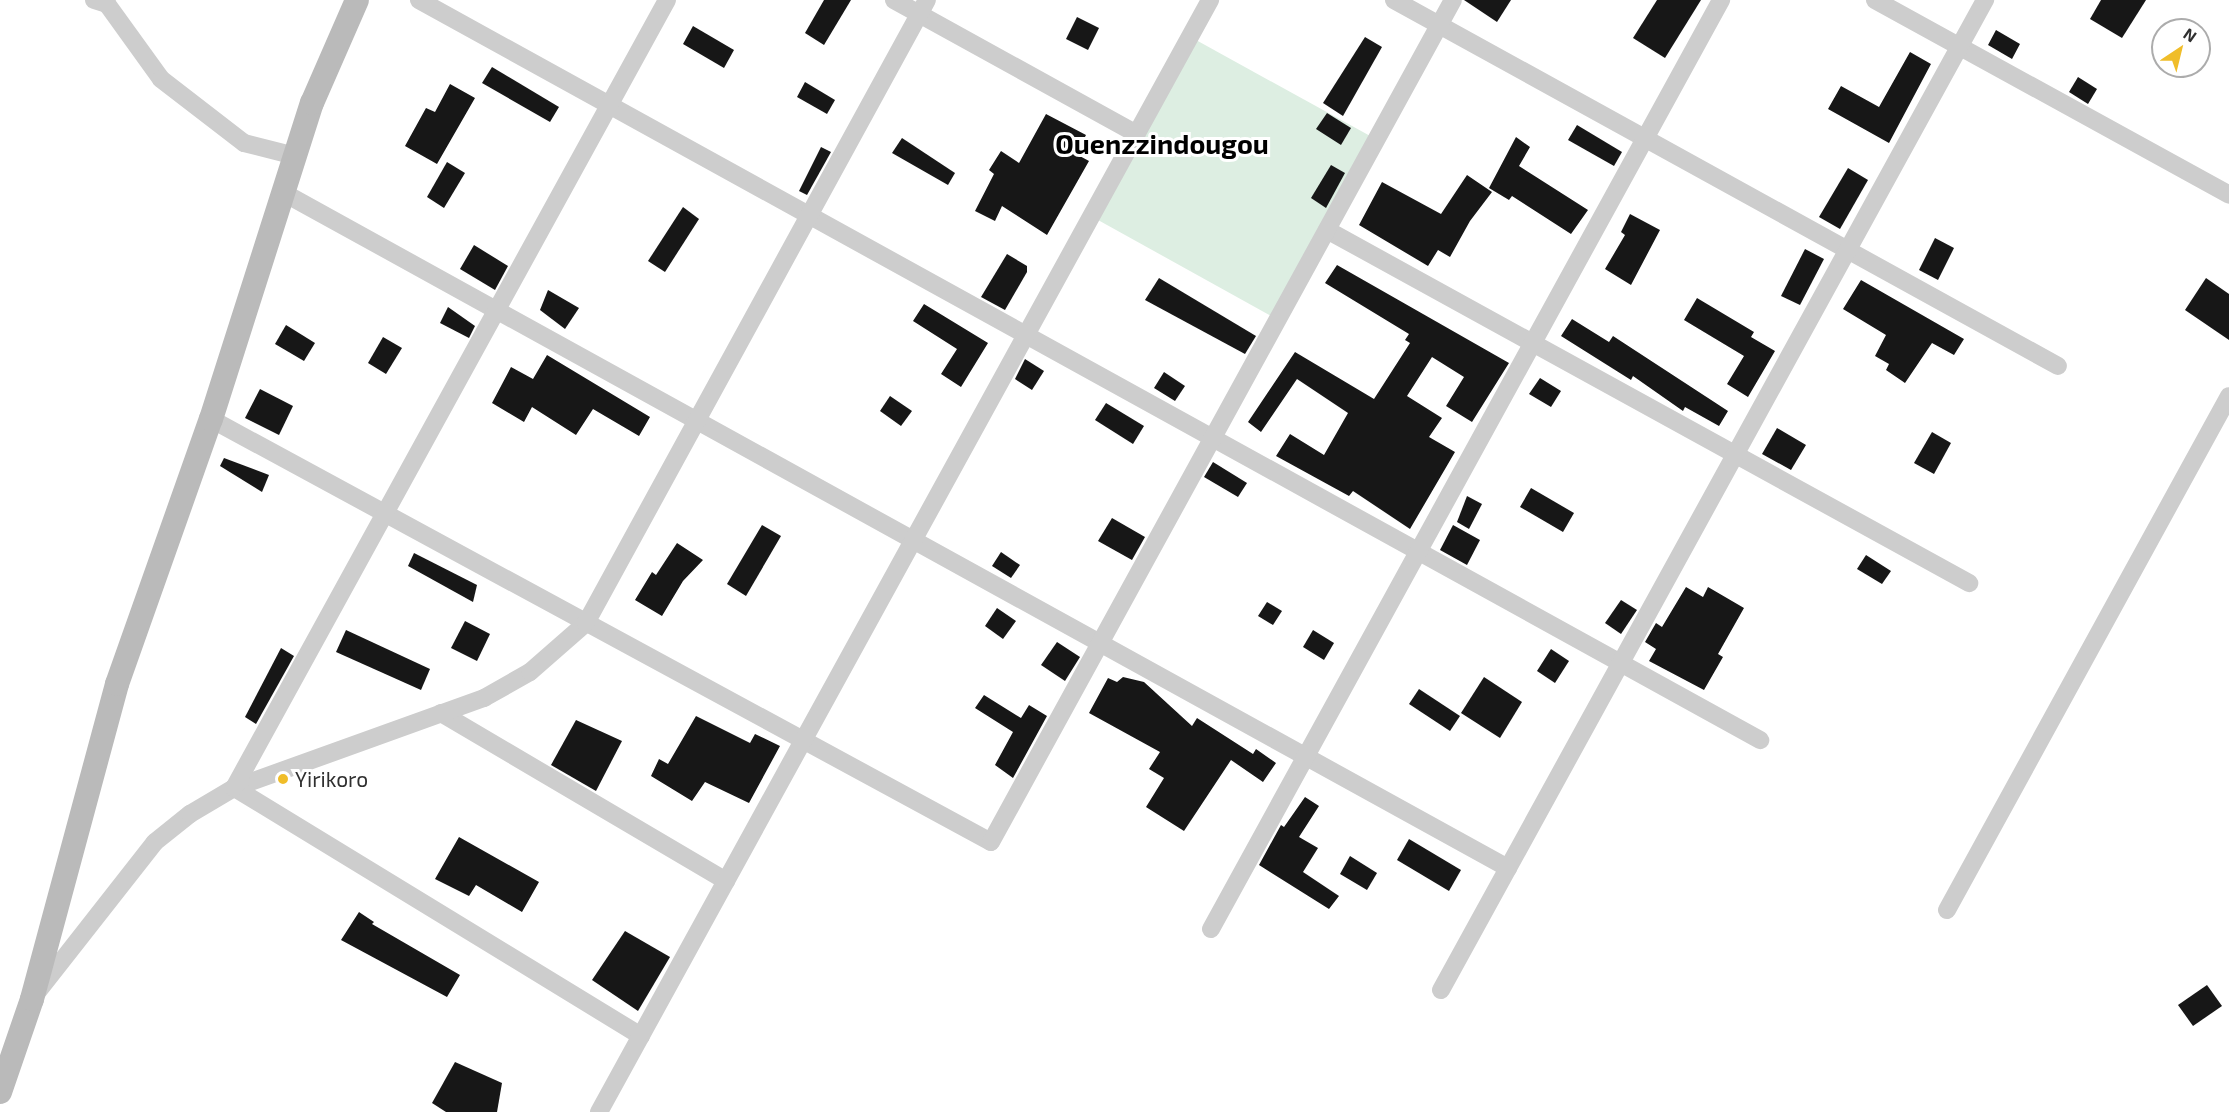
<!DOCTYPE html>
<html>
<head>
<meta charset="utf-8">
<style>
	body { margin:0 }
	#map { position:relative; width:2229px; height:1112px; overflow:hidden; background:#fff; font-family:"Exo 2",sans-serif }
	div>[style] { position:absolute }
	.green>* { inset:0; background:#ddeee2 }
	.building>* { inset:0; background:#171717 }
	.street>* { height:18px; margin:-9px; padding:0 9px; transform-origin:9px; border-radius:9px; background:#cdcdcd }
	.secondary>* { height:24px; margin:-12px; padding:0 12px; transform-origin:12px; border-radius:12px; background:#bababa }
	.dots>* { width:16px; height:16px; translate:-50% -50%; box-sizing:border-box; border:3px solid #fff; border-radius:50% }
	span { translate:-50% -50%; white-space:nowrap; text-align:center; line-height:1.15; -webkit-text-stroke:6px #fff; paint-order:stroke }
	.poi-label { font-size:21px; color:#303030 }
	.left { translate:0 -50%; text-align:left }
	.district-label { font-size:27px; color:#000; font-weight:700 }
	.north { position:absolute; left:2151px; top:18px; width:60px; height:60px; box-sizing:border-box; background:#fff; border:2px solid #acacac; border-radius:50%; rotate:35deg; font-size:16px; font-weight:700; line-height:24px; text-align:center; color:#303030 }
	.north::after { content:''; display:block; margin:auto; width:21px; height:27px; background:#f0bd29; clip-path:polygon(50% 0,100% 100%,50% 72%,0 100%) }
</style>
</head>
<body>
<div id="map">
	<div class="green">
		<i style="clip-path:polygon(1196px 40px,1372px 137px,1273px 317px,1098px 220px)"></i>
	</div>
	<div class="building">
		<i style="clip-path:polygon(824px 0,851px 0,824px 45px,805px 33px)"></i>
		<i style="clip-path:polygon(1464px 0,1511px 0,1497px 22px)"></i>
		<i style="clip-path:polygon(1657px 0,1701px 0,1665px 58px,1633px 38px)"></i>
		<i style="clip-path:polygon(2101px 0,2146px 0,2122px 38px,2090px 19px)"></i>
		<i style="clip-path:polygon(1077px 17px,1099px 28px,1088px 50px,1066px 39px)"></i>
		<i style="clip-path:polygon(693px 26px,734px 50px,724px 68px,683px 44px)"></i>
		<i style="clip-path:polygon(1996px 30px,2020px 44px,2012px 59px,1988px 45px)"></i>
		<i style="clip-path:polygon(1365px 37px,1382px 47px,1343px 116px,1323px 103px)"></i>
		<i style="clip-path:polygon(1910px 52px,1931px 64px,1889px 143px,1828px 109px,1841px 86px,1879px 107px)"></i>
		<i style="clip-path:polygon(492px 67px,559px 107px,550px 122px,482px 83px)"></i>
		<i style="clip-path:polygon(2078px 77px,2097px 89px,2088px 104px,2069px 92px)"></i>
		<i style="clip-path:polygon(805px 82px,835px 100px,827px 114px,797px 97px)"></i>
		<i style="clip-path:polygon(450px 84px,475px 98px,437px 164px,405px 146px,426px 108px,435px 112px)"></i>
		<i style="clip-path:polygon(1327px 113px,1351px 128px,1341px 145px,1316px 129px)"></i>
		<i style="clip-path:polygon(1046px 114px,1086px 135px,1076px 154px,1089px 161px,1047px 235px,1002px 206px,995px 221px,975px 211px,994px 174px,989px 170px,1001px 151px,1019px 163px)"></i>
		<i style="clip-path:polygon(1577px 125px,1622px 152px,1614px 166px,1568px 140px)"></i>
		<i style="clip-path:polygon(1516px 137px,1530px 147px,1519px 166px,1588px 210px,1571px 234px,1512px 196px,1509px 200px,1489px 188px)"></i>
		<i style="clip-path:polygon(902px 138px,955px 173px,948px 185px,892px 153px)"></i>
		<i style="clip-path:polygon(821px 147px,831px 152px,807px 195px,799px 191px)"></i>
		<i style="clip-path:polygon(447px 162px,465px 173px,444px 208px,427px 197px)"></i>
		<i style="clip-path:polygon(1331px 165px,1345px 173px,1326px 208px,1311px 198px)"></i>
		<i style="clip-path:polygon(1848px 168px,1868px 180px,1840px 229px,1819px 217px)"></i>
		<i style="clip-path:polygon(1467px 175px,1492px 192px,1470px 221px,1450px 257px,1438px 250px,1428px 266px,1359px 225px,1382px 182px,1441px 214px)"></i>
		<i style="clip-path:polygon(683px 207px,699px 219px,665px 272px,648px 261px)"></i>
		<i style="clip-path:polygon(1630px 214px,1660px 230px,1631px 285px,1605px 269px,1625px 235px,1621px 232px)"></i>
		<i style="clip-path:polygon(1935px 238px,1954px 248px,1938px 280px,1919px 270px)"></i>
		<i style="clip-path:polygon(474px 245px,508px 266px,495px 290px,460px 269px)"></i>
		<i style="clip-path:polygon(1805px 249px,1824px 259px,1800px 305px,1781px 296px)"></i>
		<i style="clip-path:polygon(1007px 254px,1027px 266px,1027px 272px,1005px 310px,981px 297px)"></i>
		<i style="clip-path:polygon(1337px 265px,1509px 363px,1472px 422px,1446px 406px,1464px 377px,1432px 357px,1407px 396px,1442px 418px,1429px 437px,1455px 452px,1410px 529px,1353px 491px,1349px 496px,1276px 456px,1290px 434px,1324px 455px,1348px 413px,1297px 379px,1261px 432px,1248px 422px,1295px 352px,1374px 399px,1410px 343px,1405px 340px,1409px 334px,1325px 283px)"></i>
		<i style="clip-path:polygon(1159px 278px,1256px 336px,1245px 354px,1145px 300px)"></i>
		<i style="clip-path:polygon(2206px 278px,2229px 294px,2229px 340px,2185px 310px)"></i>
		<i style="clip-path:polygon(1861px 280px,1964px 339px,1954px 355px,1932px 343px,1905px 383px,1886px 370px,1889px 364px,1875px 356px,1886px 335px,1843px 309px)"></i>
		<i style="clip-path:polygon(548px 290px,579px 308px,565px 329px,540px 310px)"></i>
		<i style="clip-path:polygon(1697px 298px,1754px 332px,1751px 337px,1775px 351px,1748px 397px,1727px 384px,1744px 356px,1684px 320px)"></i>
		<i style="clip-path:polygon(924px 304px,988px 343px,961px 387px,941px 374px,957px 349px,913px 321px)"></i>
		<i style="clip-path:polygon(448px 307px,475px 326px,469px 338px,440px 323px)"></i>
		<i style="clip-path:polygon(1572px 319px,1609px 342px,1613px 336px,1728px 411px,1719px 426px,1685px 407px,1683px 411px,1633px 376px,1631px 380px,1561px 336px)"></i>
		<i style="clip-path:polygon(286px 325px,315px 343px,304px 361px,275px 344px)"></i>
		<i style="clip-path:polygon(383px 337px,402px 348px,386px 374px,368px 363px)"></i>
		<i style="clip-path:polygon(547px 355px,650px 417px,639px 436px,593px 409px,576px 435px,532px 407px,524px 422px,492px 403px,511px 367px,533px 379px)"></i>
		<i style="clip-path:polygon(1025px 359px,1044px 371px,1032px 390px,1015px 379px)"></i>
		<i style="clip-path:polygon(1164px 372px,1185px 386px,1175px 401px,1154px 388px)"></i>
		<i style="clip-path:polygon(1540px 378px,1561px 391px,1551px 407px,1529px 394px)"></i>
		<i style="clip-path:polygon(260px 389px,293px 406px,279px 435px,245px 418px)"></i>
		<i style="clip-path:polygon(890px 396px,912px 411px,901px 426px,880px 411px)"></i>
		<i style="clip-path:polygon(1106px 403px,1144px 426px,1133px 444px,1095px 420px)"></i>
		<i style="clip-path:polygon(1777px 428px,1806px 445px,1791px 470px,1762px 454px)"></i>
		<i style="clip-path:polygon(1932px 432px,1951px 443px,1934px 474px,1914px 463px)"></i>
		<i style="clip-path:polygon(224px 458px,269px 475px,262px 492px,220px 466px)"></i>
		<i style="clip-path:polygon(1213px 462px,1247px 483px,1238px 497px,1204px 477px)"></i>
		<i style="clip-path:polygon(1531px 488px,1574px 513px,1563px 532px,1520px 507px)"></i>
		<i style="clip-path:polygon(1467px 496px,1482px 504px,1469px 529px,1457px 522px)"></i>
		<i style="clip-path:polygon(1112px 518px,1145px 537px,1132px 560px,1098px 541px)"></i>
		<i style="clip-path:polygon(762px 525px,781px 536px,746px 596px,727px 584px)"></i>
		<i style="clip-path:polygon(1453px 525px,1480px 540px,1467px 565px,1440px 550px)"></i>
		<i style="clip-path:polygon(677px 543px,703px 560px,683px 581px,662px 616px,635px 600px,652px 572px,656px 575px)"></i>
		<i style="clip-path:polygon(1001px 552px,1020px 565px,1011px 578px,992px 566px)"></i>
		<i style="clip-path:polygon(414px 553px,477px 585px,473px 602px,408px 566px)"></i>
		<i style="clip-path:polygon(1866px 555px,1891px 571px,1882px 584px,1857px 569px)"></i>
		<i style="clip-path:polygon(1686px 587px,1703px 597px,1708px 587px,1744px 608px,1718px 654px,1723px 657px,1704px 690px,1649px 661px,1656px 649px,1645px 642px,1656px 623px,1662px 627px)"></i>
		<i style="clip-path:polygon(1621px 600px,1637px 610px,1621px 634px,1605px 623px)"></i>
		<i style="clip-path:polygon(1267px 602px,1282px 611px,1273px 625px,1258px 616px)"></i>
		<i style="clip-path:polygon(997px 608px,1016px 621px,1003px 639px,985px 626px)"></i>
		<i style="clip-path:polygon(465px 621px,490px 634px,477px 661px,451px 648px)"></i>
		<i style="clip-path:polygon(346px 630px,430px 669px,421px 690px,336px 652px)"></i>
		<i style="clip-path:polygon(1313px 630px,1334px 643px,1324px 660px,1303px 647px)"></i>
		<i style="clip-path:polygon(1057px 642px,1080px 657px,1065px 681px,1041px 665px)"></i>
		<i style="clip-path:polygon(281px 648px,294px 656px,256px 724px,245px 717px)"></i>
		<i style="clip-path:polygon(1551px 649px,1569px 661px,1555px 683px,1537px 671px)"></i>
		<i style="clip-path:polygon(1123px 677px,1144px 682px,1192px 726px,1197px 718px,1253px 754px,1256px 749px,1276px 763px,1263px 782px,1231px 760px,1184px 831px,1146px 807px,1164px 778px,1149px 769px,1160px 752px,1089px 713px,1108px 678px,1117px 682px)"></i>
		<i style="clip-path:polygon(1484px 677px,1522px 702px,1500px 738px,1461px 713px)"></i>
		<i style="clip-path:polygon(1419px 689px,1460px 716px,1450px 731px,1409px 704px)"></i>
		<i style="clip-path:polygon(984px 695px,1021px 718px,1029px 705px,1047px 716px,1013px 778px,995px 765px,1013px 732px,975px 708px)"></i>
		<i style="clip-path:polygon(696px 716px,750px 743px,755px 734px,780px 746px,749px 803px,705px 782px,692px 801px,651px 776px,659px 759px,668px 764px)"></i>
		<i style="clip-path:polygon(576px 720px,622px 741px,596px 791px,551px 765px)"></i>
		<i style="clip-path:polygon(1305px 797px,1319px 806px,1299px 837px,1318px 848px,1303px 872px,1339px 896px,1329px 909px,1259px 865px,1281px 825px,1284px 827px)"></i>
		<i style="clip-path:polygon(459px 837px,539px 882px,522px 912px,476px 885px,469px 896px,435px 879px)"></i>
		<i style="clip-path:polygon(1409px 839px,1461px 870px,1449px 891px,1397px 860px)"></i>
		<i style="clip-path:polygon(1350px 856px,1377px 873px,1367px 890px,1340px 874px)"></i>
		<i style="clip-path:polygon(359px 912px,374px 922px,372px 924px,460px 975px,447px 997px,341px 940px)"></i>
		<i style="clip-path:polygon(625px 931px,670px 957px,638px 1011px,592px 980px)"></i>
		<i style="clip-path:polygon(2207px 985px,2222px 1006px,2193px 1026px,2178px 1005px)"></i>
		<i style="clip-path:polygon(455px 1062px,502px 1083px,497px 1112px,446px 1112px,432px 1103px)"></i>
	</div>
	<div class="street">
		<i style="left:94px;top:0;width:14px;rotate:17deg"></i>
		<i style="left:107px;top:4px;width:92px;rotate:54.2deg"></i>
		<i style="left:161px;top:79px;width:105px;rotate:37.6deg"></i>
		<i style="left:244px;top:143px;width:53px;rotate:14.3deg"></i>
		<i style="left:419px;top:0;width:1532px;rotate:28.89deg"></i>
		<i style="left:894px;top:0;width:277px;rotate:28.9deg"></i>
		<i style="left:1394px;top:0;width:758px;rotate:28.86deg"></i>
		<i style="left:1875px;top:0;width:404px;rotate:28.8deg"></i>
		<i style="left:284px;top:193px;width:1398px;rotate:28.88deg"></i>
		<i style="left:1327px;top:230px;width:733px;rotate:28.8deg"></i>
		<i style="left:211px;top:419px;width:887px;rotate:28.47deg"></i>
		<i style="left:991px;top:842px;width:960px;rotate:-61.25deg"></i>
		<i style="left:441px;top:713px;width:331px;rotate:30.5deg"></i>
		<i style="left:1947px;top:910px;width:586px;rotate:-61.25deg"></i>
		<i style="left:1211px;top:929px;width:1060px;rotate:-61.23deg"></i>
		<i style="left:1441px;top:990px;width:1130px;rotate:-61.21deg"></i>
		<i style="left:35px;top:995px;width:194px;rotate:-51.9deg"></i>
		<i style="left:155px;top:842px;width:45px;rotate:-38.7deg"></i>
		<i style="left:190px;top:814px;width:51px;rotate:-30.6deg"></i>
		<i style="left:234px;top:788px;width:266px;rotate:-19.8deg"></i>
		<i style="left:484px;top:698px;width:53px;rotate:-29.5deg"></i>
		<i style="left:530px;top:672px;width:74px;rotate:-41.2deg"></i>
		<i style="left:586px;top:623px;width:710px;rotate:-61.31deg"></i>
		<i style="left:641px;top:1036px;width:477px;rotate:-148.6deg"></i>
		<i style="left:234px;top:788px;width:899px;rotate:-61.21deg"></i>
		<i style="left:599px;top:1112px;width:1269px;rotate:-61.21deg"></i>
	</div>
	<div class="secondary">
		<i style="left:0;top:1092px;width:98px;rotate:-71deg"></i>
		<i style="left:32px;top:999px;width:326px;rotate:-74.9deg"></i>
		<i style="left:117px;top:684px;width:281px;rotate:-70.5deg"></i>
		<i style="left:211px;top:419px;width:332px;rotate:-72.3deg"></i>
		<i style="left:312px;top:103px;width:112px;rotate:-66.4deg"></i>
	</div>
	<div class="dots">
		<i style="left:283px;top:779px;background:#f0bd29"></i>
	</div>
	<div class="poi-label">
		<span class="left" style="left:295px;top:779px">Yirikoro</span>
	</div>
	<div class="district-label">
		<span style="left:1162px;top:144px">Ouenzzindougou</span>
	</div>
	<div class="north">N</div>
</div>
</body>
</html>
